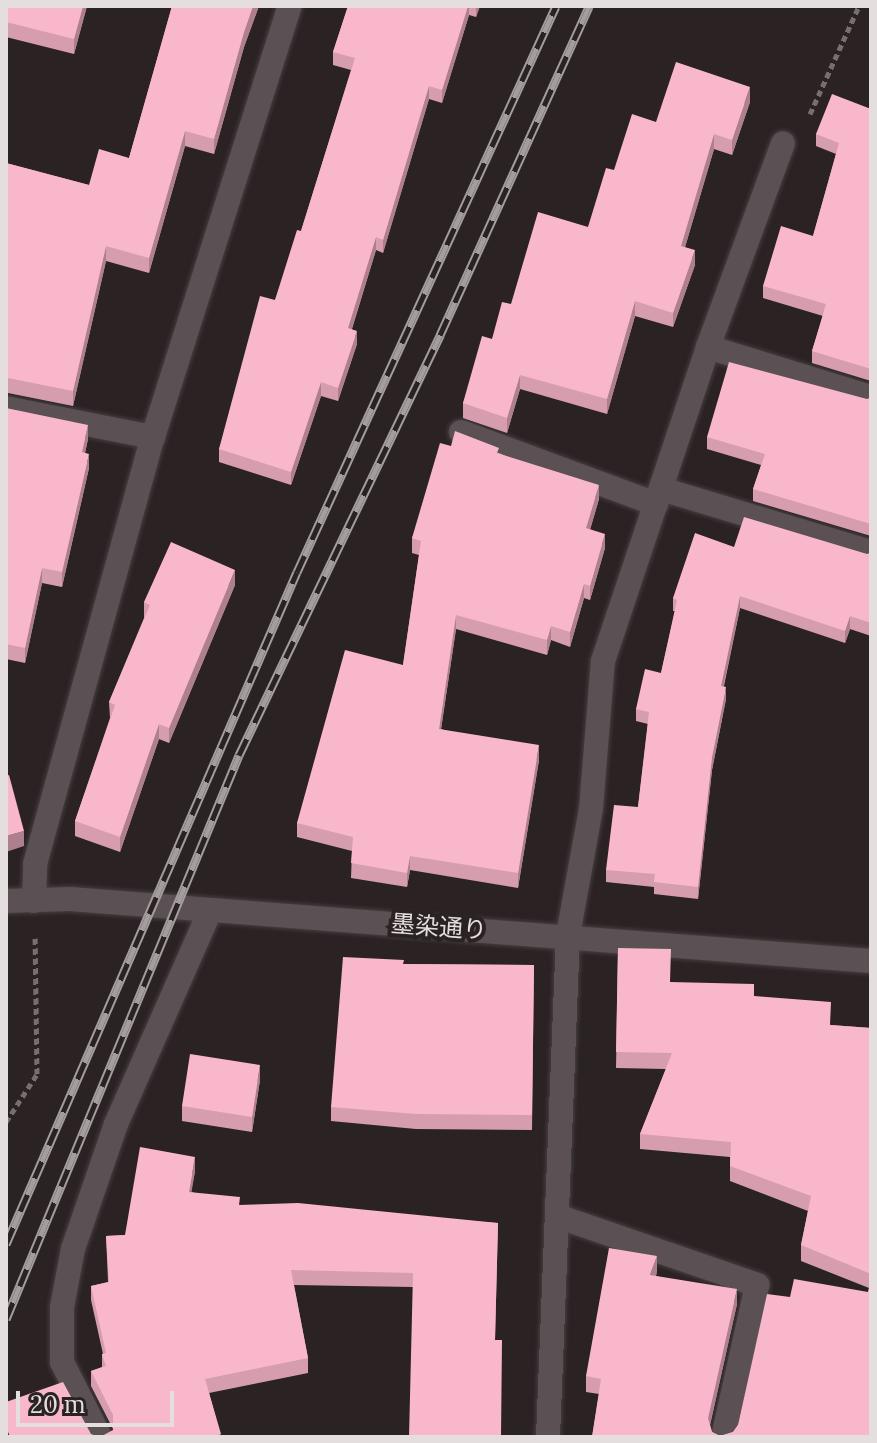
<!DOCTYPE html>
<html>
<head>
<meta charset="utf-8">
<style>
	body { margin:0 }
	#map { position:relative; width:877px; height:1443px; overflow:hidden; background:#2b2224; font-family:Lora,"Noto Sans JP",serif }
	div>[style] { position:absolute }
	.path>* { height:5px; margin-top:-2.5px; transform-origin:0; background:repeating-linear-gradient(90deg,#766e70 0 6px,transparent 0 10px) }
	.roads { filter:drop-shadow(0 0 2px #453e40) drop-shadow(0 0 2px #453e40) }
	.lane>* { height:24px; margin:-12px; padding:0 12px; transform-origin:12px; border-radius:12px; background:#5b5053 }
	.street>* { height:24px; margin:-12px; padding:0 12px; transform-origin:12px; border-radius:12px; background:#5b5053 }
	.rail>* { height:9px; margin-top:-4.5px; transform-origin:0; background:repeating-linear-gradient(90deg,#2b2224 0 18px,#a49d9e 0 36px); box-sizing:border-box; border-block:2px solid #a49d9e }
	.wall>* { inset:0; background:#d69daf }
	.shaded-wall>* { inset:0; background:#ae808f }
	.building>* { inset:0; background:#f9b7cc }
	span { translate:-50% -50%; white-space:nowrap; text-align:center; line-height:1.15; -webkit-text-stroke:8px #2b2224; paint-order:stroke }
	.street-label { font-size:24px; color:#e4dedf }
	.frame { position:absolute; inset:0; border:8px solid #e4dedf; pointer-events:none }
	.scale { position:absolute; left:16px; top:1391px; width:158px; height:36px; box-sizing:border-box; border:4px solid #e4dedf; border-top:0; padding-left:10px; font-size:24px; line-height:28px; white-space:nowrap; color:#e4dedf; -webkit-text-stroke:6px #2b2224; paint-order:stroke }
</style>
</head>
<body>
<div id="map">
	<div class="path">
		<i style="left:810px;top:114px;width:119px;rotate:-65.6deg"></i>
		<i style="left:6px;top:1122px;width:57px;rotate:-57.1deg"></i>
		<i style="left:37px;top:1074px;width:136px;rotate:-90.8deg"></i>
	</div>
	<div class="roads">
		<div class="lane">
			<i style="left:6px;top:408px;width:150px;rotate:11.2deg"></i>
			<i style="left:461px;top:432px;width:208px;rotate:20.3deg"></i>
			<i style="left:661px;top:489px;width:219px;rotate:16.7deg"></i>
			<i style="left:100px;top:1437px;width:84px;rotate:-116.9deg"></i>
			<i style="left:62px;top:1362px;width:55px;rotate:-90deg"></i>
			<i style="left:62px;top:1307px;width:59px;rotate:-79.3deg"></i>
			<i style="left:73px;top:1249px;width:132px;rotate:-71deg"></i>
			<i style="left:116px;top:1124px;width:231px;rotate:-66.2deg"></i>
		</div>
		<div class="street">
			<i style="left:708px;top:347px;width:170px;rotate:17.1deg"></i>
			<i style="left:6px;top:901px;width:64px;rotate:-1.8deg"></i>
			<i style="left:70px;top:899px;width:803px;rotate:4.43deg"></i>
			<i style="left:34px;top:901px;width:37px;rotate:-88deg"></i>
			<i style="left:35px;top:864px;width:443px;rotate:-74.6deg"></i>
			<i style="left:153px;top:437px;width:452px;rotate:-72.4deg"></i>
			<i style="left:557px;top:1216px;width:212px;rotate:19deg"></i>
			<i style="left:757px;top:1285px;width:156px;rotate:102.6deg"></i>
			<i style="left:548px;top:1437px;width:502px;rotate:-87.72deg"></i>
			<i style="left:568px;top:935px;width:128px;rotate:-79.7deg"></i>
			<i style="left:591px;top:809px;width:148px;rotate:-85.4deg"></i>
			<i style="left:603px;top:661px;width:331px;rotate:-71.5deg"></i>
			<i style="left:708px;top:347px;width:217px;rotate:-69.8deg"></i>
		</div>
	</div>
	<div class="rail">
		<i style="left:6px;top:1244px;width:732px;rotate:-66.59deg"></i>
		<i style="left:297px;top:572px;width:622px;rotate:-65.41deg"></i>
		<i style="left:6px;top:1319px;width:610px;rotate:-67.55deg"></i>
		<i style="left:239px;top:755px;width:466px;rotate:-64.4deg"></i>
		<i style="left:440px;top:335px;width:361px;rotate:-65.6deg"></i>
	</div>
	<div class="wall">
		<i style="clip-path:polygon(6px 6px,87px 6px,74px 54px,6px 37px)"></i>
		<i style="clip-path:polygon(172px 6px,259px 6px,244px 47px,214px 154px,185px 146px,149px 273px,106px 261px,73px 406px,8px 393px,6px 163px,89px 185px,129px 158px)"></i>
		<i style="clip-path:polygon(348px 6px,480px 6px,476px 17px,469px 15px,442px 103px,429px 99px,383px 253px,376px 250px,352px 329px,357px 344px,338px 401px,321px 396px,291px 485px,219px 462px,219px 449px,301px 231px,351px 70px,333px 65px,333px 52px)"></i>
		<i style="clip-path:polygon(750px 102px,732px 155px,714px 149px,685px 247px,695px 265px,673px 327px,635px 316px,607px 414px,520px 389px,507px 433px,463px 418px,463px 403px,492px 339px,511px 304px,588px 227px,614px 170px,656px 122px)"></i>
		<i style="clip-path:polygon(871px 109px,871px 381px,812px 363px,812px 351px,823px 316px,763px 298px,763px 286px,813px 236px,836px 154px,816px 146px,816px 134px)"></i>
		<i style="clip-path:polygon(871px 398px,871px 536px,753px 501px,753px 489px,761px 465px,707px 449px,707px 437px)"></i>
		<i style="clip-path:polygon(6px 408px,88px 439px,85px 453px,89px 468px,62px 587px,42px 583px,25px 663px,6px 659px)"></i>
		<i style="clip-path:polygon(451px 446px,499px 453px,599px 499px,590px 530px,605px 548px,590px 600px,584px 598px,570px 647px,551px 640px,547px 655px,456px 629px,441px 729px,539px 760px,518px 888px,410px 870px,407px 887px,351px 878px,352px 851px,297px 837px,297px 823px,403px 665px,419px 555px,412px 553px,412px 538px)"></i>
		<i style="clip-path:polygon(734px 547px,867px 554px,871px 553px,871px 636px,850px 629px,845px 643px,740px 608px,724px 686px,726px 699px,712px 770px,698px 899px,654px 894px,654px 887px,606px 882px,606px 870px,638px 807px,648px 724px,636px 721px,636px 709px,661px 673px,675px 611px,673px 611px,673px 598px)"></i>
		<i style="clip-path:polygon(235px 585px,169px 743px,159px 739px,120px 852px,75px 836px,75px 821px,110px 718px,109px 702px,144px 618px,144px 602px)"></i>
		<i style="clip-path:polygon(618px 948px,670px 982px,754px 996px,831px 1025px,871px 1028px,871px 1437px,592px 1437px,599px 1394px,586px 1392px,586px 1376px,657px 1272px,656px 1276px,737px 1304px,710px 1425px,712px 1432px,720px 1436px,733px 1432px,738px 1425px,790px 1297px,868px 1292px,869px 1288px,801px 1261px,801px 1245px,808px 1211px,730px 1181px,730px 1157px,640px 1149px,640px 1134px,666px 1069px,616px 1068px)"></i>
		<i style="clip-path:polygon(6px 950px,8px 1111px,6px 1111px)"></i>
		<i style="clip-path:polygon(403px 964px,534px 965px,532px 1130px,416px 1129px,331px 1121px,331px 1107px)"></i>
		<i style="clip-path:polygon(260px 1080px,252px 1132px,182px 1121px,182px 1106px)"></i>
		<i style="clip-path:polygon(195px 1171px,191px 1192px,240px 1205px,498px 1223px,495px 1340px,501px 1437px,413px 1287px,294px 1285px,308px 1358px,308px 1373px,209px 1393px,221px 1437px,113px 1429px,91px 1386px,91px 1371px,102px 1367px,102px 1354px,103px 1354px,91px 1300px,91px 1286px,108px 1282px,106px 1236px,125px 1235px)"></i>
	</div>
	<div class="shaded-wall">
		<i style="clip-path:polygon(83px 6px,87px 6px,74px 54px,74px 39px)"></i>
		<i style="clip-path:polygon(253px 6px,259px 6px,244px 47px,214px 154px,214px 139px,244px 32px)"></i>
		<i style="clip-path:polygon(468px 6px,469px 6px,469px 15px,442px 103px,442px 90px)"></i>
		<i style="clip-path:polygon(476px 6px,480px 6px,476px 17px)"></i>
		<i style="clip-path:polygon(429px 86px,429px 99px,383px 253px,383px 240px)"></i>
		<i style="clip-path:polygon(750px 87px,750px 102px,732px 155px,732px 140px)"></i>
		<i style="clip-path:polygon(185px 131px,185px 146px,149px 273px,149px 258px)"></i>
		<i style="clip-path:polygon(714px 134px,714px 149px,681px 261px,681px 246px)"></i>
		<i style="clip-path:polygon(376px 237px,376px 250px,348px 341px,348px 328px)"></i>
		<i style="clip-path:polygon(106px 246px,106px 261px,73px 406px,73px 391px)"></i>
		<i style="clip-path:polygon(695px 250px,695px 265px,673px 327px,673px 313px)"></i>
		<i style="clip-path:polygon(635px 301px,635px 316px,607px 414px,607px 399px)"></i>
		<i style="clip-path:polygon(357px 331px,357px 344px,338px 401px,338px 388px)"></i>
		<i style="clip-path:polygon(520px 375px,520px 389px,507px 433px,507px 418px)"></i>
		<i style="clip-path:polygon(8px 378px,8px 393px,6px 394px,6px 379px)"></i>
		<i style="clip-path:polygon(321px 382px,321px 396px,291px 485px,291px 472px)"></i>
		<i style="clip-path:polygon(88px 425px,88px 439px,82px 467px,82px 452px)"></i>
		<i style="clip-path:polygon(89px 454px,89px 468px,62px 587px,62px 572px)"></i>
		<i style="clip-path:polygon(599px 485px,599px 499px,586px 543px,586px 528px)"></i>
		<i style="clip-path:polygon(605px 534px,605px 548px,590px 600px,590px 586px)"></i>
		<i style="clip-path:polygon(42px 568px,42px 583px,25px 663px,25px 648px)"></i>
		<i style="clip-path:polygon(235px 570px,235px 585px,169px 743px,169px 728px)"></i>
		<i style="clip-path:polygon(584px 584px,584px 598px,570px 647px,570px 632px)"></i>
		<i style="clip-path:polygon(740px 596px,740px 608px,721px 698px,721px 686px)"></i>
		<i style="clip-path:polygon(456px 615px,456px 629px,439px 743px,439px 729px)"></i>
		<i style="clip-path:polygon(850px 616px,850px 629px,845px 643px,845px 631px)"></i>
		<i style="clip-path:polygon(551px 626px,551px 640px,547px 655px,547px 640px)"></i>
		<i style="clip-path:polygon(726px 687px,726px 699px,712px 770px,698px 899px,698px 887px,712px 757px)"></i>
		<i style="clip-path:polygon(159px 724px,159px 739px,120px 852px,120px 837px)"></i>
		<i style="clip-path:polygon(539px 745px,539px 760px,518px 888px,518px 873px)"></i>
		<i style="clip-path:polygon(24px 831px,24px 846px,6px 852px,6px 836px)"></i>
		<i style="clip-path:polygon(410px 856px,410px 870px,407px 887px,407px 873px)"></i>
		<i style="clip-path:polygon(260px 1065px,260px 1080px,252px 1132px,252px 1117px)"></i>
		<i style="clip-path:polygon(195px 1157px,195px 1171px,189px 1207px,189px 1192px)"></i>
		<i style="clip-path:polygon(657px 1256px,657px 1272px,650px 1290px,650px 1275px)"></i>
		<i style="clip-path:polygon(737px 1289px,737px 1304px,708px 1434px,708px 1418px)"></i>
	</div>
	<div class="building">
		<i style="clip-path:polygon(6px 6px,83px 6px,74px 39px,6px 22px)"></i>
		<i style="clip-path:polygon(172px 6px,253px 6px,244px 32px,214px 139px,185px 131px,149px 258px,106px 246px,73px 391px,8px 378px,6px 379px,6px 163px,89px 185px,99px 149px,129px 158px)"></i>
		<i style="clip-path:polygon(348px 6px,468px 6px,442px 90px,429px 86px,383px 240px,376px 237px,348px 328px,357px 331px,338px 388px,321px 382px,291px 472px,219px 449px,260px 296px,275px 300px,297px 230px,301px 231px,355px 58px,333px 52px)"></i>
		<i style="clip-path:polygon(676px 62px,750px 87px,732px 140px,714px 134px,681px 246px,695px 250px,673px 313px,635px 301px,607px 399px,520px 375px,507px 418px,463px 403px,482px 336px,492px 339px,502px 302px,511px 304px,538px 212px,588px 227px,606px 168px,614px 170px,632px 114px,656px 122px)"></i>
		<i style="clip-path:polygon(832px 94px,871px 109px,871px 369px,812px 351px,826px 304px,763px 286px,781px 226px,813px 236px,839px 143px,816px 134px)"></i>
		<i style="clip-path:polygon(729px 362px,867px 399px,871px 398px,871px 524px,753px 489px,765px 454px,707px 437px)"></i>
		<i style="clip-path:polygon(6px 408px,88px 425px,82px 452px,89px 454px,62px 572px,42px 568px,25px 648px,6px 644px)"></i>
		<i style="clip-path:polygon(455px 431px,499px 448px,497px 453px,599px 485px,586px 528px,605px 534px,590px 586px,584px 584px,570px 632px,551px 626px,547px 640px,456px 615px,439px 729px,539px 745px,518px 873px,410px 856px,407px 873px,351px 863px,353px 837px,297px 823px,345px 650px,403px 665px,421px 541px,412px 538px,440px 443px,451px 446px)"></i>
		<i style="clip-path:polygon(744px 517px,867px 554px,871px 553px,871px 623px,850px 616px,845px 631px,740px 596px,721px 686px,726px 687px,712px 757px,698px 887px,654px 882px,655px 874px,606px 870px,614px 805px,638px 807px,649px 712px,636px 709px,645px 669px,661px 673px,677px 600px,673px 598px,695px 533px,734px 547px)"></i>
		<i style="clip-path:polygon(171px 542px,235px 570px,169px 728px,159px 724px,120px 837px,75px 821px,115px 705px,109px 702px,150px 605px,144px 602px)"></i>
		<i style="clip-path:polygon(9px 775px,24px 831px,6px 836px,6px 776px)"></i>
		<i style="clip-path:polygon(618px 948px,671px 949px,670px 982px,754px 984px,754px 996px,831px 1002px,830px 1025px,871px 1028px,871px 1274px,801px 1245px,811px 1196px,730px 1166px,731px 1142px,640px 1134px,672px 1053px,616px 1052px)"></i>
		<i style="clip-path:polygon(6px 950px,8px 1096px,6px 1096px)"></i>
		<i style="clip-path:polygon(343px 957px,404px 960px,403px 964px,534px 965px,532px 1115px,416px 1114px,331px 1107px)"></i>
		<i style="clip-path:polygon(190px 1054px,260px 1065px,252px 1117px,182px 1106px)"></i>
		<i style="clip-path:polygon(140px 1147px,195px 1157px,189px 1192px,240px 1197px,239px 1205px,298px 1203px,498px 1223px,495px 1340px,502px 1340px,501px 1437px,409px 1437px,413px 1273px,291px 1270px,308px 1358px,205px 1379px,221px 1434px,210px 1437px,100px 1437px,113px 1430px,113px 1415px,91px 1371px,106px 1366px,102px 1354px,106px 1353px,91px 1286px,109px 1282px,106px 1236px,125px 1235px)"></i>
		<i style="clip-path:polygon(609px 1248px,657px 1256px,650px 1275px,737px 1289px,708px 1418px,712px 1432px,720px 1436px,733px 1432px,738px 1425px,767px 1294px,790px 1297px,794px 1279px,868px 1292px,871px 1280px,871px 1437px,592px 1437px,601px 1379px,586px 1376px)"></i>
		<i style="clip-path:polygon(63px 1382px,91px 1434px,99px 1437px,10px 1437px,6px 1427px,6px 1402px)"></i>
	</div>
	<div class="street-label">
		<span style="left:439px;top:927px;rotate:4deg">墨染通り</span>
	</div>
	<div class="frame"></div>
	<div class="scale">20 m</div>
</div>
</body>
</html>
